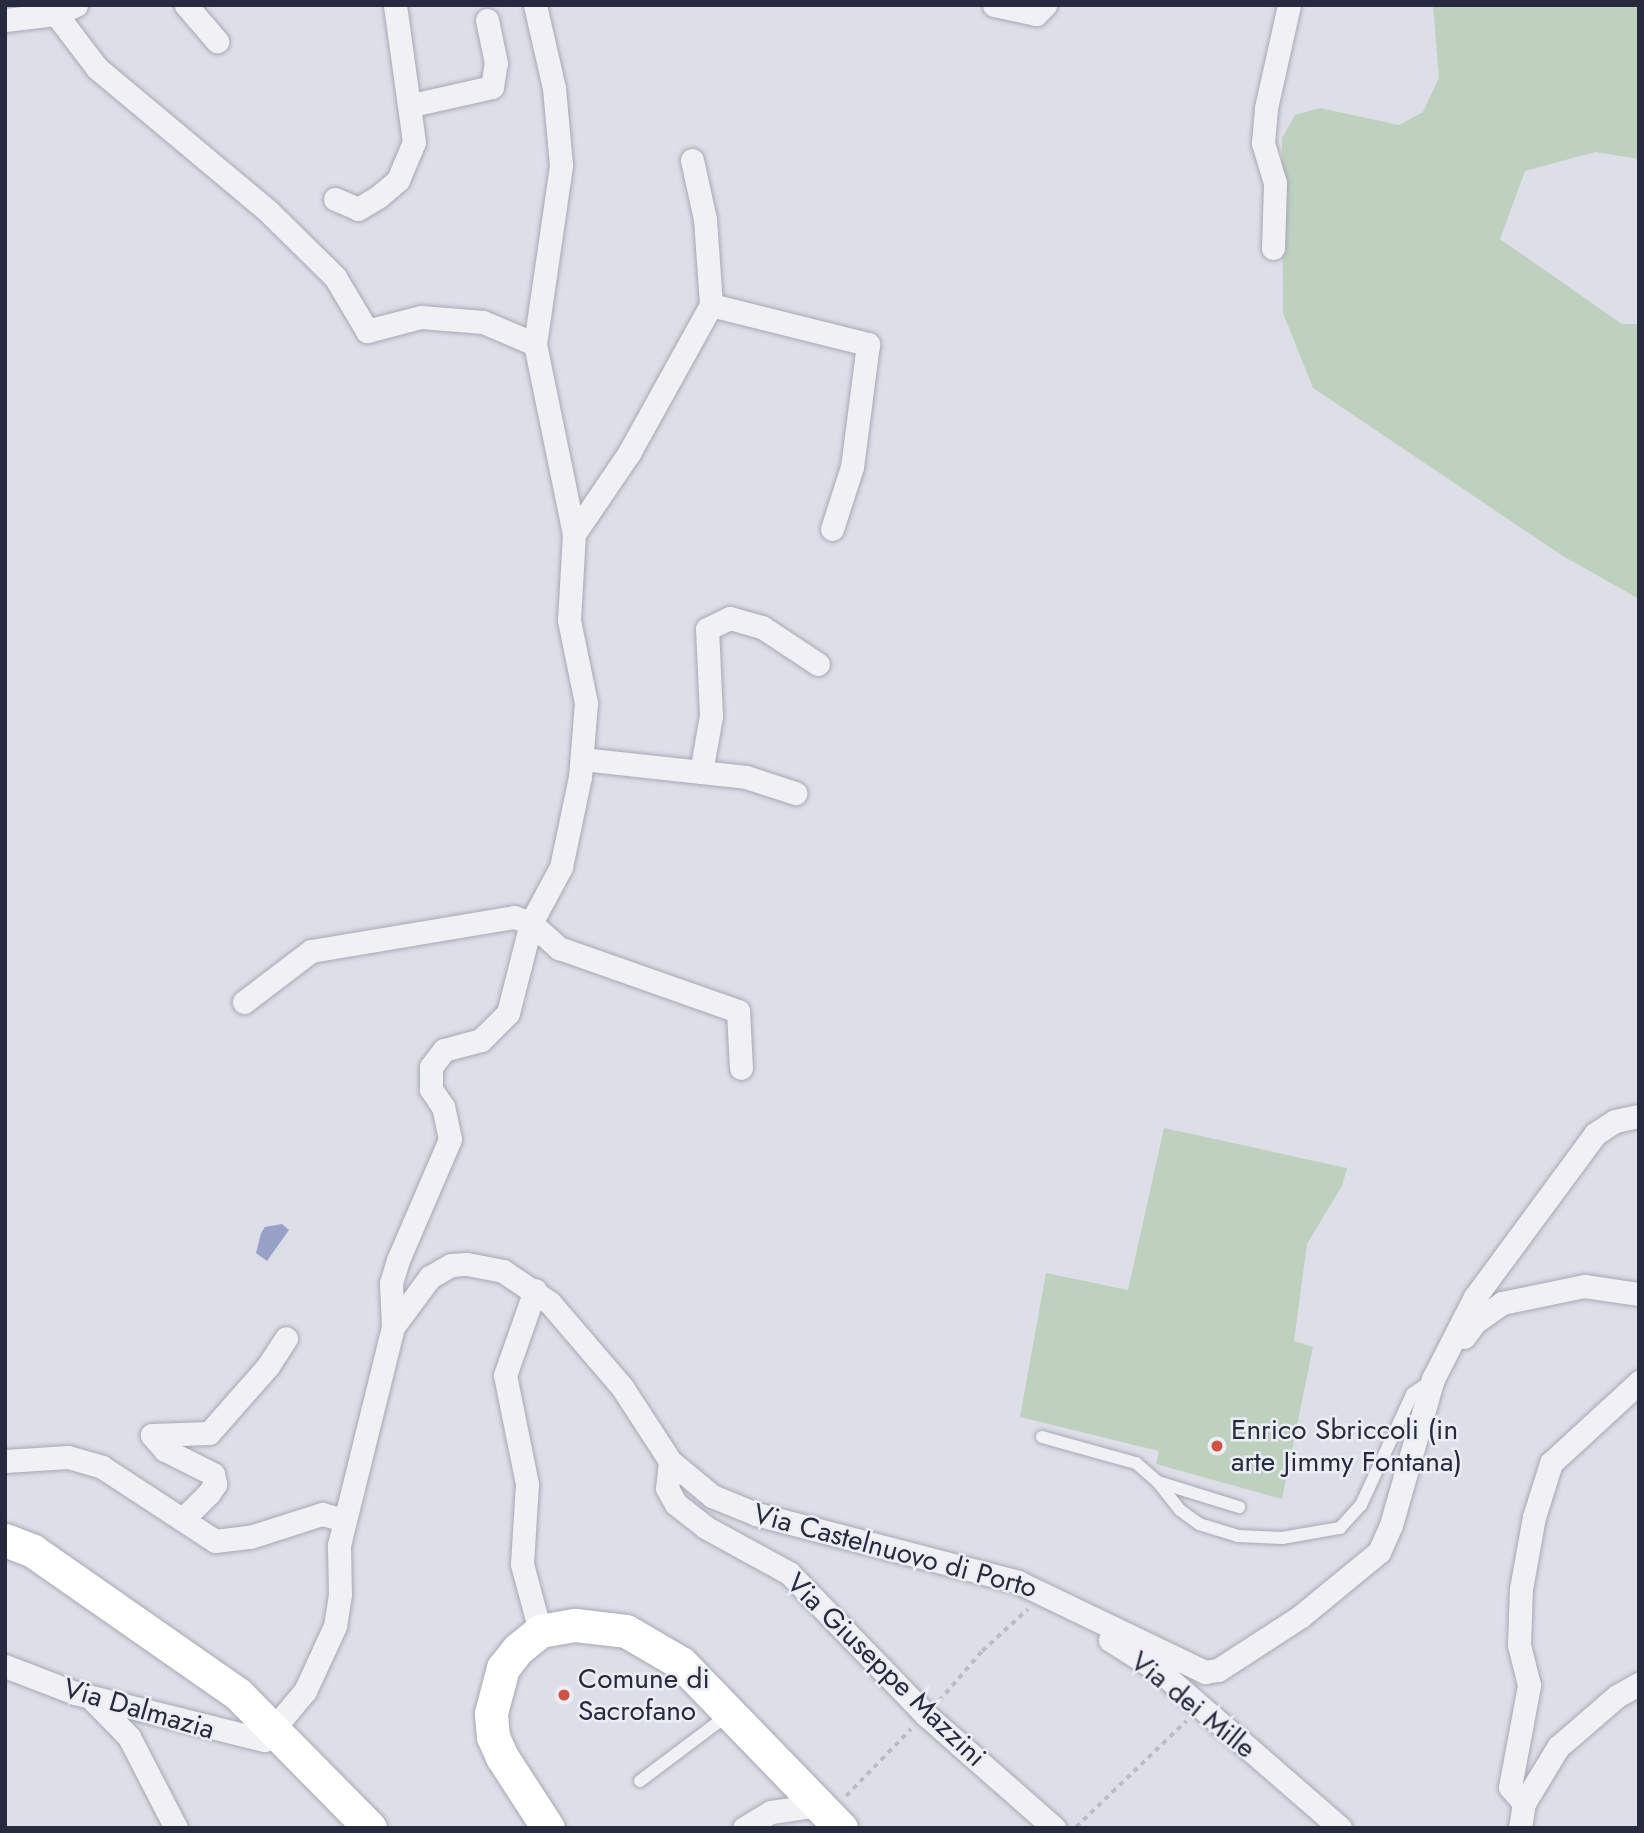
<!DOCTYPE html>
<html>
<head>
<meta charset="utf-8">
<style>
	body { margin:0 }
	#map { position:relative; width:1644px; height:1833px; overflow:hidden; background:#dddee7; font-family:Jost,sans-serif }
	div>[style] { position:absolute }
	.green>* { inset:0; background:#bed1bf }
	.water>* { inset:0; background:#98a1c8 }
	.path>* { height:3.5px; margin-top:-1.75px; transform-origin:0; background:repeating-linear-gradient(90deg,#bcbcc5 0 5px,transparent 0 10px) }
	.roads { filter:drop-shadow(0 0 2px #a6a8b4) drop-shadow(0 0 2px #a6a8b4) }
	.lane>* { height:12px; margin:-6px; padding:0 6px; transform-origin:6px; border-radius:6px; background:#f0f0f5 }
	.street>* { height:23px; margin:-11.5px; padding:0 11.5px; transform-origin:11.5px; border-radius:11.5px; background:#f0f0f5 }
	.secondary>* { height:33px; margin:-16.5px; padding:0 16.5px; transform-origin:16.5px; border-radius:16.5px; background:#fff }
	.dots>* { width:19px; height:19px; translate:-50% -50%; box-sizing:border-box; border:4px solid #eceef5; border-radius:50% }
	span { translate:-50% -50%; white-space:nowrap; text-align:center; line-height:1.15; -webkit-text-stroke:5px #eceef5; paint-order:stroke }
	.poi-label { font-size:28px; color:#27293e }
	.left { translate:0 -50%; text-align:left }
	.street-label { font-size:28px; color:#27293e }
	.frame { position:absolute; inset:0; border:7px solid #27293e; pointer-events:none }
</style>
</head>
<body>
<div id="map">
	<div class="green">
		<i style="clip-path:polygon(1433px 5px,1639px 5px,1639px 159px,1595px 152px,1525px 171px,1500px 239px,1622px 324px,1639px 324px,1639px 599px,1563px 556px,1313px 388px,1283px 313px,1282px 138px,1295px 115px,1320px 108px,1399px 125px,1423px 112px,1439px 78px)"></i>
		<i style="clip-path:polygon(1164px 1128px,1347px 1168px,1342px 1186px,1307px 1244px,1294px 1341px,1313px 1347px,1282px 1499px,1156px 1464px,1159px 1451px,1020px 1417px,1046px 1273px,1128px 1290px)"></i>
	</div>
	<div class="water">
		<i style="clip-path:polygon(282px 1224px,289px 1230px,267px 1261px,256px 1253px,261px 1233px,265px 1227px)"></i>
	</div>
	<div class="path">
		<i style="left:939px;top:1701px;width:66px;rotate:-49.3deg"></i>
		<i style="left:982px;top:1651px;width:62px;rotate:-42.4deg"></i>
		<i style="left:846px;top:1796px;width:93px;rotate:-45.9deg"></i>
		<i style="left:1076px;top:1827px;width:153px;rotate:-43.9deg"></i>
	</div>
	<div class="roads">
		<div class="lane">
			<i style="left:1042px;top:1437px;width:98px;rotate:15.5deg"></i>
			<i style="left:1136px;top:1463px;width:29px;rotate:41deg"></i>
			<i style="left:1158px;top:1482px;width:85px;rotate:17.2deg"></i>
			<i style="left:1158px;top:1482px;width:36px;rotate:52deg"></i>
			<i style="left:1180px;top:1510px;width:24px;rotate:36deg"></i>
			<i style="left:1199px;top:1524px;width:41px;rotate:17.1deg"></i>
			<i style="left:1238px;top:1536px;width:44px;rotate:2.6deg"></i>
			<i style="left:1282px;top:1538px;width:59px;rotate:-9.8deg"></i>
			<i style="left:1340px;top:1528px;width:31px;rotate:-48deg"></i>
			<i style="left:1361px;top:1505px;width:122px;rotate:-65.3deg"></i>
			<i style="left:1412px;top:1394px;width:24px;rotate:-35deg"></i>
			<i style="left:640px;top:1781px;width:111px;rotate:-37deg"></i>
		</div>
		<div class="street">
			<i style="left:186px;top:5px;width:48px;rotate:49.3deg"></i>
			<i style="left:994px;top:5px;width:43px;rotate:12.1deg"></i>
			<i style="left:1036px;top:14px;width:13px;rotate:-45deg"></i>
			<i style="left:56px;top:14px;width:68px;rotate:52.8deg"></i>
			<i style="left:97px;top:68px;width:224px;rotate:39.9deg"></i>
			<i style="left:269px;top:212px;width:93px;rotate:44.6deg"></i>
			<i style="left:335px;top:277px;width:63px;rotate:59.3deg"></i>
			<i style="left:367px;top:331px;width:56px;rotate:-14.5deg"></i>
			<i style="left:421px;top:317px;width:62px;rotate:4.6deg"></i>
			<i style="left:483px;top:322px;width:56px;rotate:22.9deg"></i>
			<i style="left:5px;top:20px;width:51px;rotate:-6.7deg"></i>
			<i style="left:56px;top:14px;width:22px;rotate:-24deg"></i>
			<i style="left:412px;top:105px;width:82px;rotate:-12.7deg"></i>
			<i style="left:492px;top:87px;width:24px;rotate:-81deg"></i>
			<i style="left:496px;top:63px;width:44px;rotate:-101.8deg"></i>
			<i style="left:692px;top:160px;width:60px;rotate:77.6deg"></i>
			<i style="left:705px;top:219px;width:86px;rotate:86deg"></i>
			<i style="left:335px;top:199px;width:25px;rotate:23deg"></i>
			<i style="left:358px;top:209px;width:23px;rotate:-31deg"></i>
			<i style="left:378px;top:197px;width:26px;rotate:-40deg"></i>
			<i style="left:398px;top:180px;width:41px;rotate:-67.2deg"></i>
			<i style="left:414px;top:142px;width:138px;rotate:-97.9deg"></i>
			<i style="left:1273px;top:248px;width:65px;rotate:-88.2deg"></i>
			<i style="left:1275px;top:183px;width:42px;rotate:-106.7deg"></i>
			<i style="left:1263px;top:143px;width:35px;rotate:-85deg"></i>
			<i style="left:1266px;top:108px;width:106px;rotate:-77.4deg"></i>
			<i style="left:574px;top:534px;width:98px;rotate:-55.8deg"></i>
			<i style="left:629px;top:453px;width:169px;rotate:-61deg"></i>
			<i style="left:711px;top:305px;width:162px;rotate:14deg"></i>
			<i style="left:868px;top:344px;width:124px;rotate:97.4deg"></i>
			<i style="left:852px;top:467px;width:65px;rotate:107.9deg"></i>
			<i style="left:582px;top:759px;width:120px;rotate:6.2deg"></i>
			<i style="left:701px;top:772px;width:57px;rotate:-79.9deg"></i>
			<i style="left:711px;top:716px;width:87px;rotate:-92.6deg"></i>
			<i style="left:707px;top:629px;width:25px;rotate:-26deg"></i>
			<i style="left:730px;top:618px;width:33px;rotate:16deg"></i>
			<i style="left:762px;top:627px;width:67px;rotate:33.5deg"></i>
			<i style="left:701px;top:772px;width:45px;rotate:6.3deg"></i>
			<i style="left:746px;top:777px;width:52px;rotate:18.1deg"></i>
			<i style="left:244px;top:1002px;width:84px;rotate:-37.3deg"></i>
			<i style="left:311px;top:951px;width:206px;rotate:-9.5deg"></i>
			<i style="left:514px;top:917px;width:18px;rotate:19deg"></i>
			<i style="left:531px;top:923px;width:38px;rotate:42deg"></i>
			<i style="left:559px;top:948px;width:190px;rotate:19.4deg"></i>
			<i style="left:738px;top:1011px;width:57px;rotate:87deg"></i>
			<i style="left:535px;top:1290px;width:90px;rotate:109.4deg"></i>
			<i style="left:505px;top:1375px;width:111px;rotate:78.6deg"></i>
			<i style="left:527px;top:1484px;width:80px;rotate:93.6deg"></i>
			<i style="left:522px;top:1564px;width:69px;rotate:75deg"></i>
			<i style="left:393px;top:1327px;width:44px;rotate:-92.6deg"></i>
			<i style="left:391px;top:1283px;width:24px;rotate:-73deg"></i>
			<i style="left:398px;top:1260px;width:132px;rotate:-66.7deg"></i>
			<i style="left:450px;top:1139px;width:33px;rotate:-102deg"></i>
			<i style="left:443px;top:1107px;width:22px;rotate:-124deg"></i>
			<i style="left:431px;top:1089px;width:22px;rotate:-90deg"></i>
			<i style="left:431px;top:1067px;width:21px;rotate:-53deg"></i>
			<i style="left:444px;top:1050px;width:38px;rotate:-15deg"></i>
			<i style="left:481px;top:1040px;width:38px;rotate:-45deg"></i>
			<i style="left:508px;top:1013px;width:93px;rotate:-75.7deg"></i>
			<i style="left:531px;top:923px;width:64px;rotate:-61.8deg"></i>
			<i style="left:561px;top:867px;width:92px;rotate:-78.1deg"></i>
			<i style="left:580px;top:777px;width:74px;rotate:-85.4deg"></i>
			<i style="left:586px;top:703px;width:85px;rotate:-101.6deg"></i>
			<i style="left:569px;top:620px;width:86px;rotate:-86.7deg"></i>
			<i style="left:574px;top:534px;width:194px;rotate:-101.6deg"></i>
			<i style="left:535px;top:344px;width:181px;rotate:-81.7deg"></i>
			<i style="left:561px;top:165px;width:77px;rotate:-95.2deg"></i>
			<i style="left:554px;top:88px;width:85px;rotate:-102.9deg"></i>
			<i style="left:1464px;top:1337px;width:19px;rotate:-54deg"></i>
			<i style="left:1475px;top:1322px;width:33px;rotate:-35deg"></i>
			<i style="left:1502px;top:1303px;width:84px;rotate:-11.7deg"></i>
			<i style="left:1584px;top:1286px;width:56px;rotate:8.3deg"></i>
			<i style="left:5px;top:1461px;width:63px;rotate:-3.6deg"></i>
			<i style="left:68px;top:1457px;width:35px;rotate:16deg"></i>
			<i style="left:102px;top:1467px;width:135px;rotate:33.2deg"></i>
			<i style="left:215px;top:1541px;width:35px;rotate:-7deg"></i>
			<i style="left:250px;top:1537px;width:76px;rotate:-17.7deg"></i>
			<i style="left:322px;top:1514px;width:23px;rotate:15deg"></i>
			<i style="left:670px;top:1461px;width:27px;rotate:96deg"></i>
			<i style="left:667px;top:1488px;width:18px;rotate:61deg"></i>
			<i style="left:676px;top:1504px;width:37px;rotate:38deg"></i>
			<i style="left:705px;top:1527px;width:96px;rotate:28.7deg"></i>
			<i style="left:789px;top:1573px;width:197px;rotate:46deg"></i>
			<i style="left:926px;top:1715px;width:171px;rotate:41.4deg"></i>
			<i style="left:183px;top:1519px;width:37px;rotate:-45deg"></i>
			<i style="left:209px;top:1493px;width:11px;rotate:-56deg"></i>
			<i style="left:215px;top:1484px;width:10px;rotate:-101deg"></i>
			<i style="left:213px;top:1474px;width:54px;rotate:-153.4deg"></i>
			<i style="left:165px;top:1450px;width:20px;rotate:-131deg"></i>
			<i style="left:152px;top:1435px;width:57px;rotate:-2deg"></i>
			<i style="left:209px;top:1433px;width:89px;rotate:-48.6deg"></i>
			<i style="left:268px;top:1366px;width:33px;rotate:-57deg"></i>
			<i style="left:1110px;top:1640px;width:62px;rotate:32.4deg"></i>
			<i style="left:1162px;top:1673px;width:236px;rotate:41deg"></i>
			<i style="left:5px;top:1666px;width:75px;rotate:21.1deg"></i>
			<i style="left:75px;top:1693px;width:195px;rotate:14deg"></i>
			<i style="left:264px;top:1740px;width:64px;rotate:-50.1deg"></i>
			<i style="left:305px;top:1691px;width:72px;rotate:-65.2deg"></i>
			<i style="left:335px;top:1626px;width:32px;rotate:-81deg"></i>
			<i style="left:340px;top:1594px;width:49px;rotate:-91.2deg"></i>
			<i style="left:339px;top:1545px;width:225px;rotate:-76.1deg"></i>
			<i style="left:393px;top:1327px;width:62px;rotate:-53.5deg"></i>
			<i style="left:430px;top:1277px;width:24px;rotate:-30deg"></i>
			<i style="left:451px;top:1265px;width:16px;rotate:-4deg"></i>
			<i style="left:467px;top:1264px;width:37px;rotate:11deg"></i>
			<i style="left:503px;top:1271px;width:57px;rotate:34.2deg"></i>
			<i style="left:550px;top:1303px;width:111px;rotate:49.4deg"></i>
			<i style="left:622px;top:1387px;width:88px;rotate:57deg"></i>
			<i style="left:670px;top:1461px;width:55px;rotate:39.8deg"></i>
			<i style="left:712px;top:1496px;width:48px;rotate:22.2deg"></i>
			<i style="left:756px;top:1514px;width:271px;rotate:14.5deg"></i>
			<i style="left:1018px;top:1582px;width:208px;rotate:25.7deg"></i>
			<i style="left:1205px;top:1672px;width:13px;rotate:-9deg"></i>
			<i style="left:1218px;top:1670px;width:99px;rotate:-33deg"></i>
			<i style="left:1301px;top:1616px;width:101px;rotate:-39.4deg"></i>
			<i style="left:1379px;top:1552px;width:30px;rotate:-66deg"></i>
			<i style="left:1391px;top:1525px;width:152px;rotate:-74deg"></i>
			<i style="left:1433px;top:1379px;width:92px;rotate:-62.9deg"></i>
			<i style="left:1475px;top:1297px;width:202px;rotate:-53.6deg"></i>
			<i style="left:1595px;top:1134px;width:24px;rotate:-33deg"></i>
			<i style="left:1615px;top:1121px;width:25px;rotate:-12deg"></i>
			<i style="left:90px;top:1697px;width:56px;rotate:45.7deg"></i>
			<i style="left:129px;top:1737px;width:102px;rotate:62.7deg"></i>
			<i style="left:1524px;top:1803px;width:21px;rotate:-131deg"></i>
			<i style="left:1510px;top:1787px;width:104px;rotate:-79.4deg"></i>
			<i style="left:1529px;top:1685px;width:41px;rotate:-104deg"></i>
			<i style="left:1519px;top:1645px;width:56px;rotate:-88deg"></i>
			<i style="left:1521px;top:1589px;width:73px;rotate:-79.8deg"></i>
			<i style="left:1534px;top:1517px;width:57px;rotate:-72.5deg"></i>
			<i style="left:1551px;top:1463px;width:120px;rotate:-42.6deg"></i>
			<i style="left:744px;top:1828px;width:31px;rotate:-31deg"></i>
			<i style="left:771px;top:1812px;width:49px;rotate:-8.3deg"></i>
			<i style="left:1520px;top:1828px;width:25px;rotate:-81deg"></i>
			<i style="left:1524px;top:1803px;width:66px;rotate:-58.7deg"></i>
			<i style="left:1558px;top:1747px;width:78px;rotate:-40.8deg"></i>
			<i style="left:1617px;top:1696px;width:25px;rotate:-29deg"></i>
		</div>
		<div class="secondary">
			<i style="left:5px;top:1540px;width:30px;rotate:21deg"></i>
			<i style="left:33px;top:1551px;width:250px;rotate:34.9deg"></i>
			<i style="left:238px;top:1694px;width:188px;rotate:45.4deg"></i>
			<i style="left:548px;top:1828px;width:85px;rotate:-122.9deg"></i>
			<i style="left:502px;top:1757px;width:22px;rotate:-114deg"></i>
			<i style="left:493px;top:1737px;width:24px;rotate:-95deg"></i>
			<i style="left:491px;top:1713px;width:47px;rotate:-75.1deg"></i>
			<i style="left:503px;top:1668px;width:24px;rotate:-52deg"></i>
			<i style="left:518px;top:1649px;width:28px;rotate:-39deg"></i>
			<i style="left:540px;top:1631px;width:36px;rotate:-10deg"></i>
			<i style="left:575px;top:1625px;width:51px;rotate:6.7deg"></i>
			<i style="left:626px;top:1631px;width:64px;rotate:30.2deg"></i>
			<i style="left:681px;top:1663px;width:230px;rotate:45.9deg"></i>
		</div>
	</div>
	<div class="dots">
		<i style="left:1217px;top:1446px;background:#ce5340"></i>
		<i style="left:564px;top:1695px;background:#ce5340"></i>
	</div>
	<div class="poi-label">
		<span class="left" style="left:1231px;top:1446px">Enrico Sbriccoli (in<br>arte Jimmy Fontana)</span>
		<span class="left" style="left:578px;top:1695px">Comune di<br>Sacrofano</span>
	</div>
	<div class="street-label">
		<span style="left:895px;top:1551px;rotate:15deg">Via Castelnuovo di Porto</span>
		<span style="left:886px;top:1670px;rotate:44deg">Via Giuseppe Mazzini</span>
		<span style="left:1193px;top:1705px;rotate:39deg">Via dei Mille</span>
		<span style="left:139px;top:1709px;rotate:16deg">Via Dalmazia</span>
	</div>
	<div class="frame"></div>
</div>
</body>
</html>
